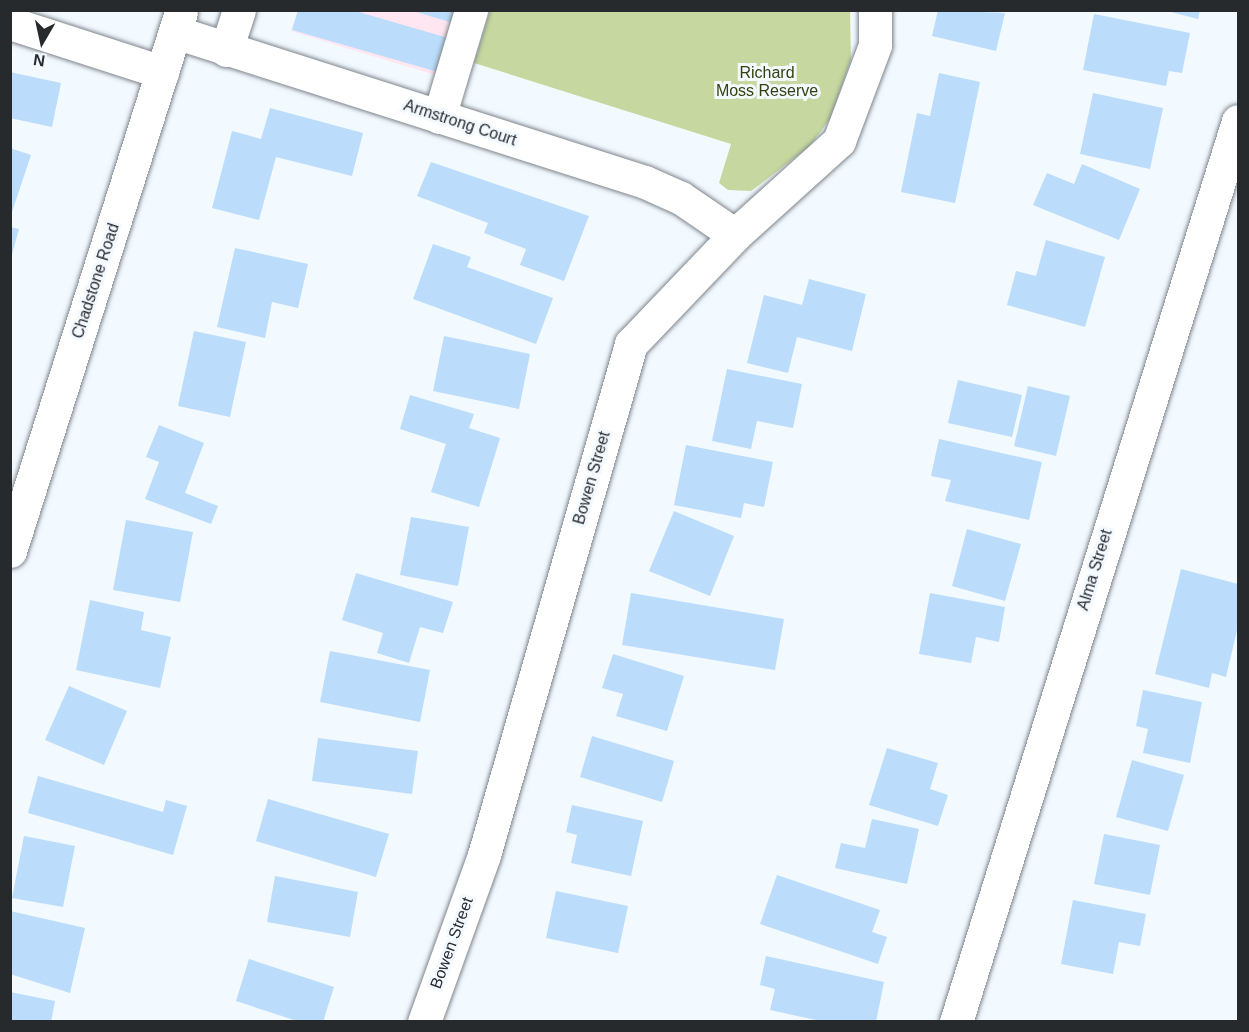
<!DOCTYPE html>
<html>
<head>
<meta charset="utf-8">
<style>
	body { margin:0 }
	#map { position:relative; width:1249px; height:1032px; overflow:hidden; background:#f2f9ff; font-family:Arial,sans-serif }
	div>[style] { position:absolute }
	.commercial>* { inset:0; background:#ffe6f0 }
	.green>* { inset:0; background:#c6d89f }
	.building>* { inset:0; background:#bbddfb }
	.roads { filter:drop-shadow(0 0 2px #7e858c) drop-shadow(0 0 2px #7e858c) }
	.minor>* { height:33px; margin:-16.5px; padding:0 16.5px; transform-origin:16.5px; border-radius:16.5px; background:#fff }
	span { translate:-50% -50%; white-space:nowrap; text-align:center; line-height:1.15; -webkit-text-stroke:6px #f2f9ff; paint-order:stroke }
	.park-label { font-size:16px; color:#354110 }
	.street-label { font-size:16px; color:#272a2d }
	.frame { position:absolute; inset:0; border:12px solid #272a2d; pointer-events:none }
	.north { position:absolute; left:12px; top:12px; width:60px; height:60px; -webkit-text-stroke:4px #f2f9ff; paint-order:stroke; rotate:189deg; font-size:16px; font-weight:700; line-height:24px; text-align:center; color:#272a2d }
	.north::after { content:''; display:block; margin:auto; width:21px; height:27px; background:#272a2d; clip-path:polygon(50% 0,100% 100%,50% 72%,0 100%) }
</style>
</head>
<body>
<div id="map">
	<div class="commercial">
		<i style="clip-path:polygon(298px 11px,459px 11px,438px 76px,291px 31px)"></i>
	</div>
	<div class="green">
		<i style="clip-path:polygon(850px 10px,851px 60px,830px 119px,809px 147px,751px 191px,728px 190px,719px 183px,731px 144px,474px 63px,490px 11px)"></i>
	</div>
	<div class="building">
		<i style="clip-path:polygon(298px 10px,352px 10px,448px 38px,438px 72px,292px 30px)"></i>
		<i style="clip-path:polygon(410px 10px,457px 10px,453px 23px)"></i>
		<i style="clip-path:polygon(938px 10px,1005px 13px,996px 51px,932px 36px)"></i>
		<i style="clip-path:polygon(1163px 10px,1200px 10px,1198px 19px)"></i>
		<i style="clip-path:polygon(1094px 14px,1190px 33px,1182px 73px,1169px 71px,1166px 86px,1083px 70px)"></i>
		<i style="clip-path:polygon(10px 72px,61px 83px,52px 127px,10px 118px)"></i>
		<i style="clip-path:polygon(939px 73px,980px 82px,955px 203px,901px 192px,917px 113px,930px 116px)"></i>
		<i style="clip-path:polygon(1093px 93px,1163px 108px,1150px 169px,1080px 154px)"></i>
		<i style="clip-path:polygon(270px 108px,363px 133px,352px 176px,276px 157px,259px 220px,212px 208px,232px 131px,261px 139px)"></i>
		<i style="clip-path:polygon(10px 148px,31px 155px,11px 215px,10px 215px)"></i>
		<i style="clip-path:polygon(431px 162px,589px 216px,564px 281px,520px 265px,526px 249px,484px 233px,488px 223px,417px 196px)"></i>
		<i style="clip-path:polygon(1082px 164px,1140px 189px,1119px 240px,1033px 205px,1047px 173px,1074px 184px)"></i>
		<i style="clip-path:polygon(10px 227px,19px 229px,11px 258px,10px 258px)"></i>
		<i style="clip-path:polygon(1046px 240px,1105px 257px,1085px 327px,1007px 305px,1016px 271px,1036px 276px)"></i>
		<i style="clip-path:polygon(433px 244px,471px 257px,467px 267px,553px 298px,536px 344px,413px 299px)"></i>
		<i style="clip-path:polygon(235px 248px,308px 264px,298px 308px,272px 302px,265px 338px,217px 327px)"></i>
		<i style="clip-path:polygon(809px 279px,866px 294px,852px 351px,797px 337px,788px 373px,747px 363px,764px 295px,802px 305px)"></i>
		<i style="clip-path:polygon(194px 331px,246px 342px,230px 417px,178px 406px)"></i>
		<i style="clip-path:polygon(444px 336px,530px 354px,519px 409px,433px 391px)"></i>
		<i style="clip-path:polygon(727px 369px,802px 384px,793px 428px,757px 421px,751px 449px,712px 441px)"></i>
		<i style="clip-path:polygon(958px 380px,1022px 395px,1012px 437px,948px 423px)"></i>
		<i style="clip-path:polygon(1028px 386px,1070px 396px,1056px 456px,1014px 446px)"></i>
		<i style="clip-path:polygon(410px 395px,474px 414px,469px 428px,500px 438px,479px 507px,431px 492px,446px 444px,400px 429px)"></i>
		<i style="clip-path:polygon(159px 425px,204px 443px,185px 493px,218px 506px,211px 524px,145px 499px,159px 462px,146px 457px)"></i>
		<i style="clip-path:polygon(939px 439px,1042px 462px,1029px 520px,945px 501px,951px 480px,931px 476px)"></i>
		<i style="clip-path:polygon(686px 445px,773px 462px,764px 507px,744px 503px,741px 518px,674px 505px)"></i>
		<i style="clip-path:polygon(674px 511px,734px 536px,710px 596px,649px 571px)"></i>
		<i style="clip-path:polygon(411px 517px,469px 527px,458px 586px,400px 575px)"></i>
		<i style="clip-path:polygon(126px 520px,193px 532px,180px 602px,113px 590px)"></i>
		<i style="clip-path:polygon(967px 529px,1021px 544px,1005px 601px,952px 586px)"></i>
		<i style="clip-path:polygon(1181px 569px,1238px 584px,1238px 626px,1226px 677px,1212px 673px,1209px 688px,1155px 674px)"></i>
		<i style="clip-path:polygon(356px 573px,453px 602px,443px 633px,420px 627px,409px 663px,377px 653px,383px 633px,342px 620px)"></i>
		<i style="clip-path:polygon(631px 593px,784px 619px,775px 670px,622px 645px)"></i>
		<i style="clip-path:polygon(930px 593px,1005px 607px,999px 642px,976px 637px,971px 663px,919px 654px)"></i>
		<i style="clip-path:polygon(90px 600px,144px 612px,141px 630px,171px 637px,160px 688px,76px 670px)"></i>
		<i style="clip-path:polygon(330px 651px,430px 670px,420px 722px,320px 702px)"></i>
		<i style="clip-path:polygon(613px 654px,684px 676px,667px 731px,616px 716px,623px 694px,602px 688px)"></i>
		<i style="clip-path:polygon(69px 686px,127px 711px,104px 765px,45px 740px)"></i>
		<i style="clip-path:polygon(1143px 690px,1202px 702px,1190px 763px,1143px 753px,1148px 729px,1136px 726px)"></i>
		<i style="clip-path:polygon(592px 736px,674px 761px,662px 802px,580px 777px)"></i>
		<i style="clip-path:polygon(318px 738px,418px 751px,412px 794px,312px 781px)"></i>
		<i style="clip-path:polygon(887px 748px,938px 763px,930px 789px,948px 795px,938px 826px,869px 805px)"></i>
		<i style="clip-path:polygon(1132px 760px,1184px 775px,1168px 831px,1116px 817px)"></i>
		<i style="clip-path:polygon(38px 776px,163px 812px,166px 800px,187px 806px,173px 855px,28px 813px)"></i>
		<i style="clip-path:polygon(268px 799px,389px 834px,376px 877px,256px 841px)"></i>
		<i style="clip-path:polygon(572px 805px,643px 821px,631px 876px,571px 863px,577px 835px,566px 832px)"></i>
		<i style="clip-path:polygon(872px 819px,919px 829px,907px 884px,835px 868px,841px 843px,865px 848px)"></i>
		<i style="clip-path:polygon(1104px 834px,1160px 845px,1150px 895px,1094px 884px)"></i>
		<i style="clip-path:polygon(24px 836px,75px 846px,63px 907px,12px 898px)"></i>
		<i style="clip-path:polygon(777px 875px,880px 910px,872px 932px,887px 937px,878px 964px,760px 924px)"></i>
		<i style="clip-path:polygon(275px 876px,358px 892px,350px 937px,267px 922px)"></i>
		<i style="clip-path:polygon(556px 891px,628px 906px,618px 953px,546px 938px)"></i>
		<i style="clip-path:polygon(1073px 900px,1146px 914px,1140px 946px,1119px 942px,1113px 974px,1061px 964px)"></i>
		<i style="clip-path:polygon(10px 911px,85px 928px,70px 993px,10px 974px)"></i>
		<i style="clip-path:polygon(766px 956px,884px 982px,876px 1022px,825px 1022px,770px 1010px,775px 989px,760px 985px)"></i>
		<i style="clip-path:polygon(249px 959px,334px 987px,323px 1022px,300px 1022px,236px 1001px)"></i>
		<i style="clip-path:polygon(10px 992px,55px 1001px,51px 1022px,10px 1022px)"></i>
	</div>
	<div class="roads">
		<div class="minor">
			<i style="left:10px;top:23px;width:160px;rotate:17.9deg"></i>
			<i style="left:175px;top:32px;width:493px;rotate:17.7deg"></i>
			<i style="left:645px;top:182px;width:39px;rotate:24deg"></i>
			<i style="left:681px;top:198px;width:65px;rotate:34.4deg"></i>
			<i style="left:226px;top:50px;width:42px;rotate:-72deg"></i>
			<i style="left:439px;top:117px;width:112px;rotate:-73.3deg"></i>
			<i style="left:10px;top:551px;width:565px;rotate:-72.4deg"></i>
			<i style="left:424px;top:1022px;width:177px;rotate:-70.2deg"></i>
			<i style="left:484px;top:855px;width:532px;rotate:-73.95deg"></i>
			<i style="left:631px;top:344px;width:151px;rotate:-46.3deg"></i>
			<i style="left:735px;top:235px;width:140px;rotate:-42.1deg"></i>
			<i style="left:839px;top:141px;width:103px;rotate:-69.4deg"></i>
			<i style="left:875px;top:45px;width:35px;rotate:-90deg"></i>
			<i style="left:956px;top:1022px;width:944px;rotate:-72.62deg"></i>
		</div>
	</div>
	<div class="park-label">
		<span style="left:767px;top:82px">Richard<br>Moss Reserve</span>
	</div>
	<div class="street-label">
		<span style="left:460px;top:123px;rotate:18deg">Armstrong Court</span>
		<span style="left:96px;top:281px;rotate:-72deg">Chadstone Road</span>
		<span style="left:592px;top:478px;rotate:-74deg">Bowen Street</span>
		<span style="left:1095px;top:570px;rotate:-73deg">Alma Street</span>
		<span style="left:452px;top:943px;rotate:-70deg">Bowen Street</span>
	</div>
	<div class="frame"></div>
	<div class="north">N</div>
</div>
</body>
</html>
